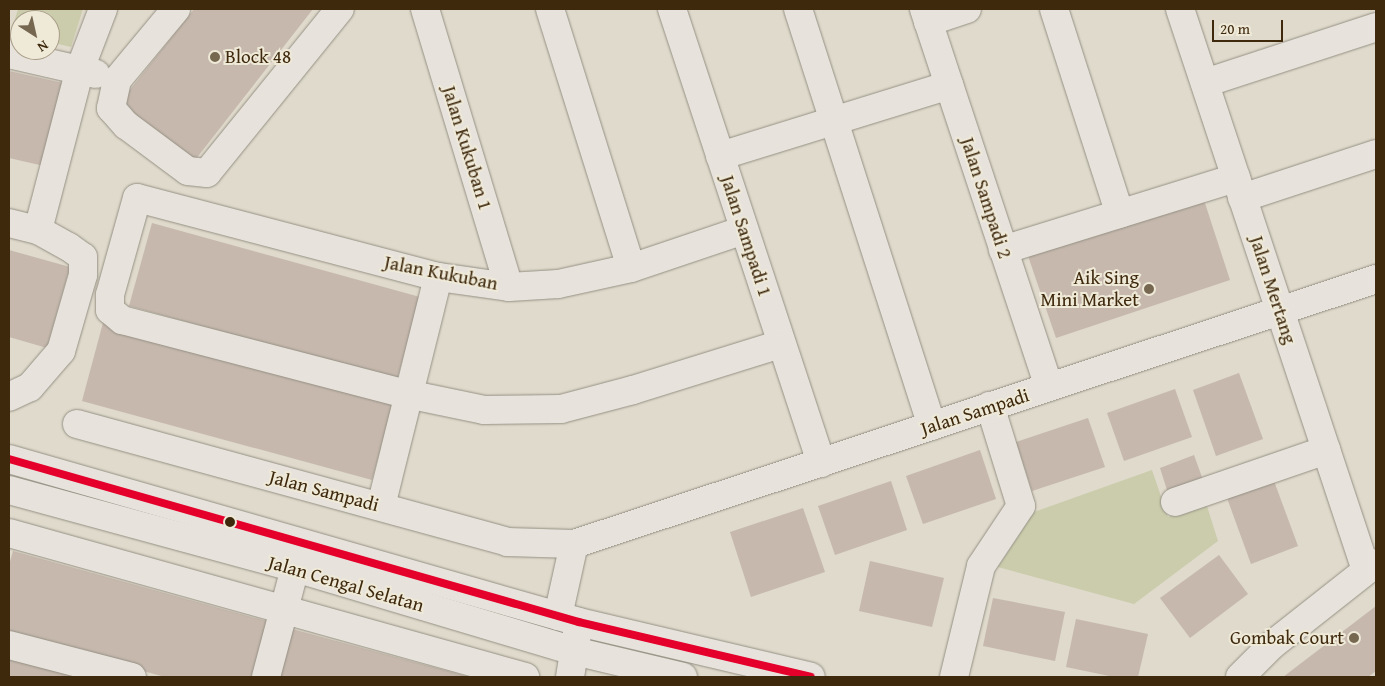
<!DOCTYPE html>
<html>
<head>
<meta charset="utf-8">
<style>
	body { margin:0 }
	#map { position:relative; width:1385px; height:686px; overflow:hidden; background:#dfdacb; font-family:"Gentium Book Plus",serif }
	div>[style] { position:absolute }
	.green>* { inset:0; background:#caccac }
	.building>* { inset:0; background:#c6b8ad }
	.roads { filter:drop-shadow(0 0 1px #959084) drop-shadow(0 0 1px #959084) }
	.minor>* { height:28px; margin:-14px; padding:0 14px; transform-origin:14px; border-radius:14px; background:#e7e3dc }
	.bus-1>* { height:8px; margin:-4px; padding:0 4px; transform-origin:4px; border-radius:4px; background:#e4002b }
	.dots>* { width:14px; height:14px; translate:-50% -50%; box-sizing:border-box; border:2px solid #efe9d8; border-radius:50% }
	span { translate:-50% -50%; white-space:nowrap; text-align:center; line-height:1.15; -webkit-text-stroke:4px #efe9d8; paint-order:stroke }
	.poi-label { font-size:19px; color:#3e290d }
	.left { translate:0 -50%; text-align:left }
	.right { translate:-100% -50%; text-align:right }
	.street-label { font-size:19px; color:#3e290d }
	.frame { position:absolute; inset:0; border:10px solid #3e290d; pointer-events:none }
	.north { position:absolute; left:10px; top:10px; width:50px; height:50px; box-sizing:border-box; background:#efe9d8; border:1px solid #a89c87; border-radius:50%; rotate:145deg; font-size:14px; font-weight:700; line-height:20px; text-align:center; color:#3e290d }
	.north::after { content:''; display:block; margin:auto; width:18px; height:22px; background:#766750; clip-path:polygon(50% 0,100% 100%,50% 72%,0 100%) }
	.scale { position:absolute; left:1212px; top:20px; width:71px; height:22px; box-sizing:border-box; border:2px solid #3e290d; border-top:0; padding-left:6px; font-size:15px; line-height:18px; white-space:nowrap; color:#3e290d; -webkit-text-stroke:4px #efe9d8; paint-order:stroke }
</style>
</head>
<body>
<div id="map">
	<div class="green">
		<i style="clip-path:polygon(18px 9px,83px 9px,71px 47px,50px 42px,50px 20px,20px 20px,20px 34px,11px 32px)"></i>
		<i style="clip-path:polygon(1152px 470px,1168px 517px,1206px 503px,1218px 541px,1134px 604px,998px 567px,1034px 512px)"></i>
	</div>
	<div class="building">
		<i style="clip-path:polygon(194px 9px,313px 9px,192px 164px,117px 106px)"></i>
		<i style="clip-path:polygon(9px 71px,63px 83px,44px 166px,9px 158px)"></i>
		<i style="clip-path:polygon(1202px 194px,1230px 280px,1056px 338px,1026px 250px)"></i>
		<i style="clip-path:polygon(152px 223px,420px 297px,397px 380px,129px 306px)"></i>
		<i style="clip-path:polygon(9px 250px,70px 267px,47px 348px,9px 337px)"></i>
		<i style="clip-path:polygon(104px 319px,395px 398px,372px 480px,82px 401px)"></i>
		<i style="clip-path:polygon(1239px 373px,1263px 439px,1216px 456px,1193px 390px)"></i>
		<i style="clip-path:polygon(1175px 389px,1192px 437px,1124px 461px,1107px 413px)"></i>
		<i style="clip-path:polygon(1088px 418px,1105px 467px,1032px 491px,1016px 442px)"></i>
		<i style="clip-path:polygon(980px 450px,996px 499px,923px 524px,906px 476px)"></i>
		<i style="clip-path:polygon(1194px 455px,1203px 480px,1168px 493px,1160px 468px)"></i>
		<i style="clip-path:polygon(891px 481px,907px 530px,835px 555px,818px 506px)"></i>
		<i style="clip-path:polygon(1274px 481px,1298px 546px,1251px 564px,1227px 498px)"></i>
		<i style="clip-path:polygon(803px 508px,825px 572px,751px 597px,730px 532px)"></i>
		<i style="clip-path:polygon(13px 551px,270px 622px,254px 677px,165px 677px,9px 634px,9px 565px)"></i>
		<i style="clip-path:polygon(1219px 555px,1248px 594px,1190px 638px,1160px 598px)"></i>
		<i style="clip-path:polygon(870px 561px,944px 578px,932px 627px,859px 611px)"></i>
		<i style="clip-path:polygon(993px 598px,1065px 612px,1055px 661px,983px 646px)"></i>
		<i style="clip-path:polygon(1376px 606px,1376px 671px,1368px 677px,1283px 677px)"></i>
		<i style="clip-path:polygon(1076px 619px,1148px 634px,1138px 677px,1114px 677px,1066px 667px)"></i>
		<i style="clip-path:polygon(292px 629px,470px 677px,279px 677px)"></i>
		<i style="clip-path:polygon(9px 650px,108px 677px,9px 677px)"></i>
	</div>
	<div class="roads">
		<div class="minor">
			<i style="left:176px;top:9px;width:92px;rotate:129.7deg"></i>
			<i style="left:117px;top:80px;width:29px;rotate:102deg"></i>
			<i style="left:111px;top:108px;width:23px;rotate:49deg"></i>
			<i style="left:126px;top:125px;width:77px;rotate:36.6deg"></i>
			<i style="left:188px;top:171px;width:19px;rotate:6deg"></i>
			<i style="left:207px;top:173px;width:211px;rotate:-51deg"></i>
			<i style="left:425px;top:9px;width:290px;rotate:73.2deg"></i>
			<i style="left:550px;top:9px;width:271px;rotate:72.6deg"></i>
			<i style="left:672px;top:9px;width:478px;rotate:71.8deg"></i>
			<i style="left:798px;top:9px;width:438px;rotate:72.2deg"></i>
			<i style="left:924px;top:9px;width:398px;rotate:71.7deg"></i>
			<i style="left:1054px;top:9px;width:215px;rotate:72.2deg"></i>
			<i style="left:1180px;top:9px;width:591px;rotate:71.66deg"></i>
			<i style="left:928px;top:22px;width:41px;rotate:-18.4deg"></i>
			<i style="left:9px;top:54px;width:89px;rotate:12.9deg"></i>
			<i style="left:1205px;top:83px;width:180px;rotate:-18.1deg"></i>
			<i style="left:720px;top:156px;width:240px;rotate:-17.2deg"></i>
			<i style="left:1242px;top:198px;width:141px;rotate:-18.2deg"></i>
			<i style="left:9px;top:223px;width:30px;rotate:14deg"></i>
			<i style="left:38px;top:230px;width:35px;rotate:29deg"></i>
			<i style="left:69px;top:247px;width:17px;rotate:36deg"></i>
			<i style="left:83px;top:257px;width:18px;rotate:90deg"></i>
			<i style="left:83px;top:275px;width:79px;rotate:106.1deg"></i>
			<i style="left:61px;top:351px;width:48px;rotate:130.7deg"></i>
			<i style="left:30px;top:387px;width:23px;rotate:155deg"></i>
			<i style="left:38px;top:230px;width:166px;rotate:-75.4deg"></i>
			<i style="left:80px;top:69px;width:64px;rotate:-69deg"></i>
			<i style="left:744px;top:230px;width:119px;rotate:161.4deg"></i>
			<i style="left:631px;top:268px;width:75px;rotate:167.6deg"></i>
			<i style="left:558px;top:284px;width:49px;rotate:176.5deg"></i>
			<i style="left:509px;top:287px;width:72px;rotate:-172deg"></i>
			<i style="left:438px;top:277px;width:311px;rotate:-165.3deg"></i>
			<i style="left:137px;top:198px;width:101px;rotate:105.6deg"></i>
			<i style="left:110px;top:295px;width:15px;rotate:90deg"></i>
			<i style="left:110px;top:310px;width:16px;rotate:40deg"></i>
			<i style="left:122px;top:320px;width:294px;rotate:14.6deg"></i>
			<i style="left:407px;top:394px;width:79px;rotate:11.7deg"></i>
			<i style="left:484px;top:410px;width:77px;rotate:-0.7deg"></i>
			<i style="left:561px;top:409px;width:74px;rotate:-14.8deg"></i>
			<i style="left:633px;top:390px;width:155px;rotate:-17.3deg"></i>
			<i style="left:1003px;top:250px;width:244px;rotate:-17.2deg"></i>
			<i style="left:77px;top:424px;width:446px;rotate:15.3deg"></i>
			<i style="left:507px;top:542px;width:67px;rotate:1.7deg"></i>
			<i style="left:9px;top:459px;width:593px;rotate:15.96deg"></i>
			<i style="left:579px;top:622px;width:238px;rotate:13.3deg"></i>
			<i style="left:9px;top:490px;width:301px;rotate:15.2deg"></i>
			<i style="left:299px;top:569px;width:287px;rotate:16.6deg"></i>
			<i style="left:574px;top:651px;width:112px;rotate:13.4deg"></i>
			<i style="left:1175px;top:502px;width:160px;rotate:-19deg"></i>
			<i style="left:381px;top:506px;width:236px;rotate:-76deg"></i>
			<i style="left:9px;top:533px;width:536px;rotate:15.59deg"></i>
			<i style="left:558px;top:616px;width:74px;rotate:-77.5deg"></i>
			<i style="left:574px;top:544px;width:845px;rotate:-18.28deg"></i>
			<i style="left:9px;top:645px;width:127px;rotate:14.6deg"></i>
			<i style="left:266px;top:677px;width:113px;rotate:-75.1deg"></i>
			<i style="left:570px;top:677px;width:44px;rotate:-80.8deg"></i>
			<i style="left:954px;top:677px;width:114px;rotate:-76.3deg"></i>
			<i style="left:981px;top:566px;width:72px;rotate:-56.3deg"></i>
			<i style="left:1021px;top:506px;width:105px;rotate:-107.2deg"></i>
			<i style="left:1240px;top:677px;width:45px;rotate:-45deg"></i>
			<i style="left:1272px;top:645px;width:132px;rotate:-38.3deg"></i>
		</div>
	</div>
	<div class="bus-1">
		<i style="left:9px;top:459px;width:593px;rotate:15.96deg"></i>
		<i style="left:579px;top:622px;width:238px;rotate:13.3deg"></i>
	</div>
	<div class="dots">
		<i style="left:215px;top:57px;background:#766750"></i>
		<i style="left:1149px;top:289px;background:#766750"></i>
		<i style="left:230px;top:522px;background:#3e290d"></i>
		<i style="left:1354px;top:638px;background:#766750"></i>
	</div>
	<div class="poi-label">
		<span class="left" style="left:225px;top:57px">Block 48</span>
		<span class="right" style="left:1139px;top:289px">Aik Sing<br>Mini Market</span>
		<span class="right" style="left:1344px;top:638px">Gombak Court</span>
	</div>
	<div class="street-label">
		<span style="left:467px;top:148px;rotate:73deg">Jalan Kukuban 1</span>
		<span style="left:986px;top:198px;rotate:72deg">Jalan Sampadi 2</span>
		<span style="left:746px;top:236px;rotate:72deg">Jalan Sampadi 1</span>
		<span style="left:441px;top:273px;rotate:11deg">Jalan Kukuban</span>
		<span style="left:1273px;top:290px;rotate:72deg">Jalan Mertang</span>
		<span style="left:975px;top:412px;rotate:-18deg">Jalan Sampadi</span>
		<span style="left:324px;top:491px;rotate:15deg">Jalan Sampadi</span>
		<span style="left:346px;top:584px;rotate:16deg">Jalan Cengal Selatan</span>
	</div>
	<div class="frame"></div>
	<div class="north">N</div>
	<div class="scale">20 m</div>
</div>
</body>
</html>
